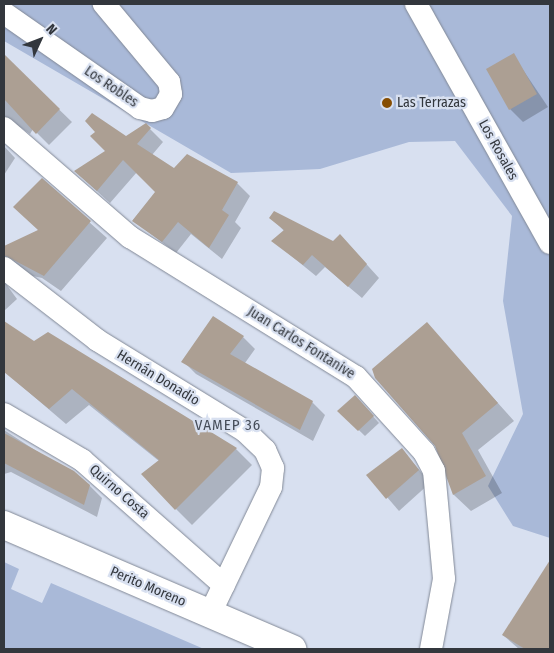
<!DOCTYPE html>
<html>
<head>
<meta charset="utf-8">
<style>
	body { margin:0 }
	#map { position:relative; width:554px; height:653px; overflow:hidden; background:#d8e0f0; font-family:"Fira Sans Condensed",sans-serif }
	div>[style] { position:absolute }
	.green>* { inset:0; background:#a9b9d8 }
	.shadow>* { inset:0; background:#0003 }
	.building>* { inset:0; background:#ac9f93 }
	.roads { filter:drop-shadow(0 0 1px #818896) drop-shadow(0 0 1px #818896) }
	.minor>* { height:22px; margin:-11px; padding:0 11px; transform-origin:11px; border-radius:11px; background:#fff }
	.secondary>* { height:28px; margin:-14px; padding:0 14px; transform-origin:14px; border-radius:14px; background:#fff }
	.dots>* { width:14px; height:14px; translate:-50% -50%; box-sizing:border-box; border:2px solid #d8e0f0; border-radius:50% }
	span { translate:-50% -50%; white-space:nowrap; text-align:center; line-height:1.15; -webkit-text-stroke:4.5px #d8e0f0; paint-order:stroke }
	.street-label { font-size:14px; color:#33373d }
	.poi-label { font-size:14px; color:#33373d }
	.left { translate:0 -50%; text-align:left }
	.neighbourhood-label { font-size:15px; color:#464d59; letter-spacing:1px }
	.frame { position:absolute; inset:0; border:5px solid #33373d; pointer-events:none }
	.north { position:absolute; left:15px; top:15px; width:50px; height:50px; -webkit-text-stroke:4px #d8e0f0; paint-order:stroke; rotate:47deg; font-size:14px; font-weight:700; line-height:20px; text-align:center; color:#33373d }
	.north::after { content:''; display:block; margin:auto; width:18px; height:22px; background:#33373d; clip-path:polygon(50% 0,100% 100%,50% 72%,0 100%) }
</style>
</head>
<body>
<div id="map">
	<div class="green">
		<i style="clip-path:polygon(4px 4px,550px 4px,550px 538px,513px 526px,488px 486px,523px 414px,503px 301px,512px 216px,455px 141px,409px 142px,320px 169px,231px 173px,4px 41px)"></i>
		<i style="clip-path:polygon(4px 562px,19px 569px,11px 589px,42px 603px,51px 583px,204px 649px,4px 649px)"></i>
	</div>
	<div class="shadow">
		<i style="clip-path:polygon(513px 55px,548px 107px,523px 122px,510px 109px)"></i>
		<i style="clip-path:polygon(8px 60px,72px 122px,49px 145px,33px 129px,30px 134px,20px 127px,7px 132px,4px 145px,4px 63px)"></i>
		<i style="clip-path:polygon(146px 125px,163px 142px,152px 155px,174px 169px,237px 183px,250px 196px,235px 222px,241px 228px,222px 259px,191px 234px,176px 253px,133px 220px,156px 192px,137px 172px,110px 203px,76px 172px)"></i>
		<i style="clip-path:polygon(4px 146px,15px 158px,4px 175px)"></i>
		<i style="clip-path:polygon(42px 180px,107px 238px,61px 291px,42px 278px,15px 272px,6px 284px,17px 299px,4px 311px,4px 248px,39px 230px)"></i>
		<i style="clip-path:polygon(271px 217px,334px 243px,340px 235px,379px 278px,362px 298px,325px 267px,316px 276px,273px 241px,284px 231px)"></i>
		<i style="clip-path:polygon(4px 322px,34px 343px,48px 333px,236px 449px,252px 465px,192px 525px,176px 509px,159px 461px,89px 405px,66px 424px,4px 371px,4px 364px,11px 359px,4px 353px)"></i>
		<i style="clip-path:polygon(427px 324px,514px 421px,478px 450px,502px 493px,471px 511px,454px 495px,437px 445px)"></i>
		<i style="clip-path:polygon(243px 337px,255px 349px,245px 363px,312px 402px,325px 415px,313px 441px,196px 374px,183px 361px)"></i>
		<i style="clip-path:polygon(361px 403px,379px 423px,365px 436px,339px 411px)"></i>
		<i style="clip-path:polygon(4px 430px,89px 485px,102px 498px,97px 517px,11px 472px,4px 474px)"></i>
		<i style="clip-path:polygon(402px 449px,430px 483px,399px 511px,368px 475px)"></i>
		<i style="clip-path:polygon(542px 576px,550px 581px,550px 649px,519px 649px,503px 635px)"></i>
	</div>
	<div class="building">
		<i style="clip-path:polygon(514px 53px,537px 94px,509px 110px,486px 69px)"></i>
		<i style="clip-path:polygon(4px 54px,60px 109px,36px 134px,4px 99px)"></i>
		<i style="clip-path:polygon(92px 113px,126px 136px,146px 123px,151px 128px,137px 144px,174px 168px,187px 154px,238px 182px,222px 210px,229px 215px,209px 248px,178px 222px,162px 242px,132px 221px,155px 192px,123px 160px,97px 191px,74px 171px,105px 151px,90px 136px,95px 132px,85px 121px)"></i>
		<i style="clip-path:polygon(42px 178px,91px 221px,44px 276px,4px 255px,4px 246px,38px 230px,13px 207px)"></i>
		<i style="clip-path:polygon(274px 211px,333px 241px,340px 234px,367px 264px,348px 287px,312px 255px,303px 265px,271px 241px,284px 230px,269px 218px)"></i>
		<i style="clip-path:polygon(213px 316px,244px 336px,230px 354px,313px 401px,300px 430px,181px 362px)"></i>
		<i style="clip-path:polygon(4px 321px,34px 341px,48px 332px,237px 448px,175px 510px,141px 474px,159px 460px,72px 389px,49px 409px,4px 372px)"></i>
		<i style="clip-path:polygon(427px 322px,498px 403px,462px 433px,486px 476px,453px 495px,435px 446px,375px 378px,372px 369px)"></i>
		<i style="clip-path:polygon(355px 395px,374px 416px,358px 431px,337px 411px)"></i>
		<i style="clip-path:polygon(4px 433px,74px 471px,90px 485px,84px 505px,4px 463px)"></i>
		<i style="clip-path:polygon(402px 448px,419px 470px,386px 499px,366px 475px)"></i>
		<i style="clip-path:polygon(550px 560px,550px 649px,525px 649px,502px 635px)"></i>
	</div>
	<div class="roads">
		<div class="minor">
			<i style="left:416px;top:4px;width:274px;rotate:60.7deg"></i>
			<i style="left:4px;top:13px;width:166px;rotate:34.9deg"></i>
			<i style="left:140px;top:108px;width:12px;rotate:14deg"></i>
			<i style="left:152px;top:111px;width:11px;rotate:-15deg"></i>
			<i style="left:163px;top:108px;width:16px;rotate:-60deg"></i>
			<i style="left:171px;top:94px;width:12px;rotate:-99deg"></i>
			<i style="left:169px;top:82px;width:102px;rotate:-129.8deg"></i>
			<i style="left:4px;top:128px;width:167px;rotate:40.9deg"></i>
			<i style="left:130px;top:237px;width:266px;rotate:31.8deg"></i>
			<i style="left:356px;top:377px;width:101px;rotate:47.8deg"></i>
			<i style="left:424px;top:452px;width:21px;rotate:62deg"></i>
			<i style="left:434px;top:471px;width:108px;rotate:84.7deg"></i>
			<i style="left:444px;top:579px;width:71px;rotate:100.5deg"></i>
			<i style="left:4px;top:268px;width:118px;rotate:37.7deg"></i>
			<i style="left:97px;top:340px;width:174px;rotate:31.6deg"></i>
			<i style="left:245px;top:431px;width:28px;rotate:44deg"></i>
			<i style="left:265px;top:450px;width:20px;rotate:66deg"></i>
			<i style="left:273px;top:468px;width:19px;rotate:96deg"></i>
			<i style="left:271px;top:487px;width:141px;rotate:115.7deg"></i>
			<i style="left:4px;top:414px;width:91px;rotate:30.5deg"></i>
			<i style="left:82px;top:460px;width:189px;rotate:41.4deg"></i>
		</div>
		<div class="secondary">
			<i style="left:4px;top:525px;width:314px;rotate:23.3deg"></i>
		</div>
	</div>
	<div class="dots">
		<i style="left:387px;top:103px;background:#874e03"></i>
	</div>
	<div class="street-label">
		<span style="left:111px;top:87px;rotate:34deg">Los Robles</span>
		<span style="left:498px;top:150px;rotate:61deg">Los Rosales</span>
		<span style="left:301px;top:343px;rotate:32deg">Juan Carlos Fontanive</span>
		<span style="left:158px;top:378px;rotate:31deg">Hernán Donadio</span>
		<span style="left:119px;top:492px;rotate:41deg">Quirno Costa</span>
		<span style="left:148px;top:587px;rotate:23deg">Perito Moreno</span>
	</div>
	<div class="poi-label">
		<span class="left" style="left:397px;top:103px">Las Terrazas</span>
	</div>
	<div class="neighbourhood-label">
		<span style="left:228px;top:426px">VAMEP 36</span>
	</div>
	<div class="frame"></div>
	<div class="north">N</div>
</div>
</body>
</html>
